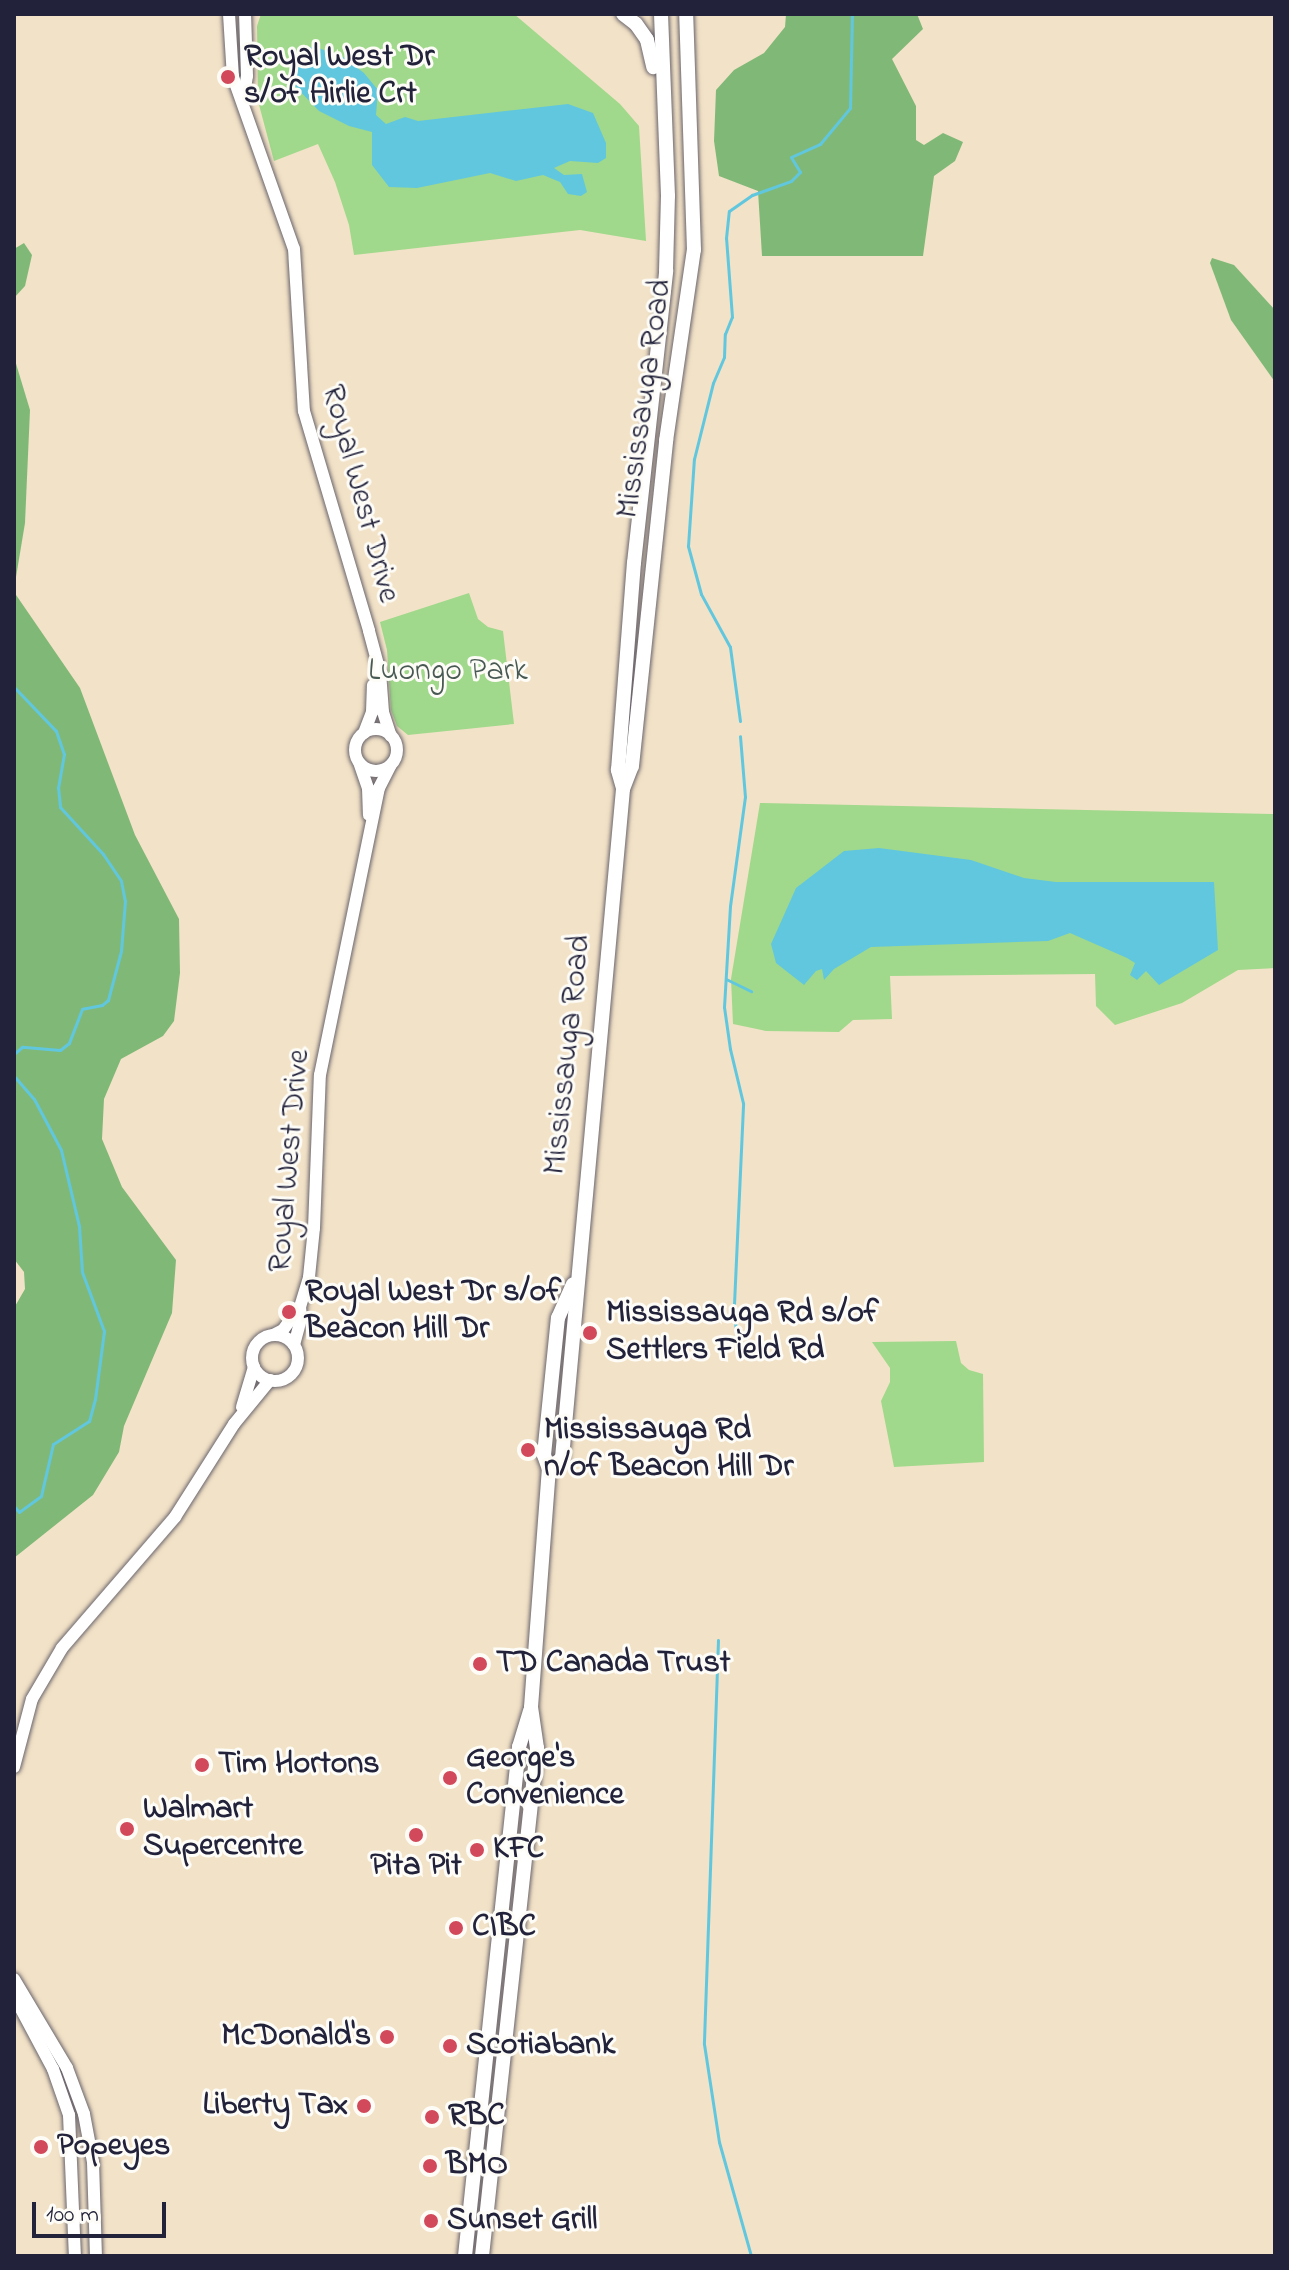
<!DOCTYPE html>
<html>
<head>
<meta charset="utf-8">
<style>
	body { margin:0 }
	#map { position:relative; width:1289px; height:2270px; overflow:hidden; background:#f2e2c7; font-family:"Indie Flower",sans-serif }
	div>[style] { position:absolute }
	.green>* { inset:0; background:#a0d98b }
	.forest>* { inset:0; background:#80b977 }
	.water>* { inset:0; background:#61c7de }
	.stream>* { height:3px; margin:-1.5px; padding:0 1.5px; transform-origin:1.5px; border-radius:1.5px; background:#61c7de }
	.roads { filter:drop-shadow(0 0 2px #6b656c) drop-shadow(0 0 2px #6b656c) }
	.secondary>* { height:12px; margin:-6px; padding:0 6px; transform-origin:6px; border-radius:6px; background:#fff }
	.secondary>.ring { margin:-6px; padding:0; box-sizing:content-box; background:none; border:12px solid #fff; border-radius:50% }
	.primary>* { height:14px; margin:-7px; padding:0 7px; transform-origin:7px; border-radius:7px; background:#fff }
	.dots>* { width:22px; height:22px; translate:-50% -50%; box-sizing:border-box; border:4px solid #fdfcf7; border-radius:50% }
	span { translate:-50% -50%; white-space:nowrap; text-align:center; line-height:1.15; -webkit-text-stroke:6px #fdfcf7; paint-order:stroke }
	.poi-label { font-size:32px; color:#22223b; font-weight:700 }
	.left { translate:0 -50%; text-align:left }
	.right { translate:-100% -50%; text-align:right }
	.street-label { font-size:32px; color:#22223b }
	.park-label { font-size:32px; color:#485953 }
	.frame { position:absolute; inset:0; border:16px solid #22223b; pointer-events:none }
	.scale { position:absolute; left:32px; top:2202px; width:134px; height:36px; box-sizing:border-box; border:4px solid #22223b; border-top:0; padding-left:10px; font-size:24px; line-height:28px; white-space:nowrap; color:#22223b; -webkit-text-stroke:6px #fdfcf7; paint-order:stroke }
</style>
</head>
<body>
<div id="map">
	<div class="green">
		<i style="clip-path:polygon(261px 14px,514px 14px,620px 104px,639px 126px,646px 241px,580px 230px,354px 255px,349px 225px,335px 182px,318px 144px,274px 161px,258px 101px,257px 26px)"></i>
		<i style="clip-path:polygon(469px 593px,478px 619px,488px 627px,503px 631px,514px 724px,408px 735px,397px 726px,391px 710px,387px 650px,380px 622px)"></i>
		<i style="clip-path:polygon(760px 803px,1275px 814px,1275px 968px,1238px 970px,1182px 1003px,1115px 1025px,1096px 1006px,1095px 974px,890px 976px,892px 1019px,853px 1020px,839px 1032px,766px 1031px,733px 1024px,731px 979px)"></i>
		<i style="clip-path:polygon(956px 1341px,961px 1363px,969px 1370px,983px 1374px,984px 1462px,894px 1467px,881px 1401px,890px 1382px,890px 1368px,872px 1342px)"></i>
	</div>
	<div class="forest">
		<i style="clip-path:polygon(786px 14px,917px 14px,923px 29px,892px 59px,916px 106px,916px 140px,924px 145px,943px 133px,963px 142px,955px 161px,934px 176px,923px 256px,762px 256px,758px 191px,719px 176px,714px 141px,716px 90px,734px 70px,764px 53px,785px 27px)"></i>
		<i style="clip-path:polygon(24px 243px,32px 255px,25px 286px,14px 298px,14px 249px)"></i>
		<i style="clip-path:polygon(1212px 258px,1234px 265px,1275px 310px,1275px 382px,1231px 320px,1210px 263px)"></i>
		<i style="clip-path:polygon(14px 357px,30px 410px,25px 523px,14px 589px)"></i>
		<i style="clip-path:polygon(14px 592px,80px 688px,135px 835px,179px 919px,180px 973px,174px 1021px,163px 1036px,121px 1059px,104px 1099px,102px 1139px,122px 1187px,176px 1260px,172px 1313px,124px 1426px,119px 1452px,93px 1495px,14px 1558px,14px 1308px,25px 1289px,24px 1272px,14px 1259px)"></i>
	</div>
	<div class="water">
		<i style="clip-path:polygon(313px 46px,343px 57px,364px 73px,378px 90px,376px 115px,386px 124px,405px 117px,418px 121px,568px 104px,593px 113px,606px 143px,606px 158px,598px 163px,570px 161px,554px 168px,564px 175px,582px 174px,587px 192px,581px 196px,568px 194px,560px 182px,543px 175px,516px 181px,490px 173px,417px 188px,389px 187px,372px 165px,372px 132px,349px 126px,319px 111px,291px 82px,290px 66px,298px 55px)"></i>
		<i style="clip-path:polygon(879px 848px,971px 860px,1024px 878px,1056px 882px,1214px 882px,1218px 950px,1159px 985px,1146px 971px,1137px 980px,1130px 975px,1135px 963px,1127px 958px,1070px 933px,1048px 941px,871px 947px,834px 969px,824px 980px,822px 969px,816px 971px,804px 985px,776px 963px,771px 944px,796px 888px,844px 851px)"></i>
	</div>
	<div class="stream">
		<i style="left:14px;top:687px;width:61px;rotate:46.3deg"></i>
		<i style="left:56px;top:731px;width:24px;rotate:71deg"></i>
		<i style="left:64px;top:754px;width:34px;rotate:100deg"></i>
		<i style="left:58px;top:787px;width:20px;rotate:84deg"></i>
		<i style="left:60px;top:807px;width:64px;rotate:47.5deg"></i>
		<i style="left:103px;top:854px;width:32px;rotate:56deg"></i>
		<i style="left:121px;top:881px;width:20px;rotate:79deg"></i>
		<i style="left:125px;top:901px;width:50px;rotate:94.6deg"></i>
		<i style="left:121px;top:951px;width:51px;rotate:104.9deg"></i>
		<i style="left:108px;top:1000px;width:8px;rotate:140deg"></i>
		<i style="left:102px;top:1005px;width:20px;rotate:169deg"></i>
		<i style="left:82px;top:1009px;width:36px;rotate:111deg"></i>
		<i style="left:69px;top:1043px;width:11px;rotate:142deg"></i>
		<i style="left:60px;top:1050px;width:38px;rotate:-175deg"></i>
		<i style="left:22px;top:1047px;width:11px;rotate:139deg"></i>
		<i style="left:740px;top:721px;width:75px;rotate:-97.7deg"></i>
		<i style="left:730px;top:647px;width:60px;rotate:-118.7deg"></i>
		<i style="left:701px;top:594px;width:50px;rotate:-105.2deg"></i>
		<i style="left:688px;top:546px;width:87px;rotate:-86.1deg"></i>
		<i style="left:694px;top:459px;width:78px;rotate:-76deg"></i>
		<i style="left:713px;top:383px;width:28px;rotate:-67deg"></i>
		<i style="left:724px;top:357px;width:23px;rotate:-88deg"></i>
		<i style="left:725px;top:334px;width:18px;rotate:-68deg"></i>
		<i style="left:732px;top:317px;width:79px;rotate:-94.3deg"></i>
		<i style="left:726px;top:238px;width:27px;rotate:-84deg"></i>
		<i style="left:729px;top:211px;width:28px;rotate:-35deg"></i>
		<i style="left:752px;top:195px;width:41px;rotate:-19.7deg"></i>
		<i style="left:791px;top:181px;width:13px;rotate:-45deg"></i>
		<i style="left:800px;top:172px;width:17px;rotate:-121deg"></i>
		<i style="left:791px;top:157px;width:32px;rotate:-24deg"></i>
		<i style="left:820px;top:144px;width:47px;rotate:-50.2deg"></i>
		<i style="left:850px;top:108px;width:94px;rotate:-88.8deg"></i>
		<i style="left:726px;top:979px;width:28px;rotate:26deg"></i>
		<i style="left:14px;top:1076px;width:30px;rotate:49deg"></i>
		<i style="left:34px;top:1099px;width:58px;rotate:62.1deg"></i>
		<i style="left:61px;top:1150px;width:78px;rotate:76.7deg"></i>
		<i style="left:79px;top:1226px;width:46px;rotate:86.3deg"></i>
		<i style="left:82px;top:1272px;width:63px;rotate:69.6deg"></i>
		<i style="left:104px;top:1331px;width:69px;rotate:97.5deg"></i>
		<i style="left:95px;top:1399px;width:23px;rotate:105deg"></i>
		<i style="left:89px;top:1421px;width:43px;rotate:147.4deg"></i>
		<i style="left:53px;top:1444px;width:53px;rotate:103deg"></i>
		<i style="left:41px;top:1496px;width:27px;rotate:144deg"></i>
		<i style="left:19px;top:1512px;width:8px;rotate:-130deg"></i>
		<i style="left:736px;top:1335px;width:31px;rotate:-94deg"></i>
		<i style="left:734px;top:1304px;width:201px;rotate:-87.4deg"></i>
		<i style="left:743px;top:1103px;width:56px;rotate:-103.5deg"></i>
		<i style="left:730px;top:1049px;width:42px;rotate:-98.1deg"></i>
		<i style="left:724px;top:1007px;width:101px;rotate:-86.6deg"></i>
		<i style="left:730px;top:906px;width:110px;rotate:-82.2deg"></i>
		<i style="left:745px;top:797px;width:61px;rotate:-94.7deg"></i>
		<i style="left:718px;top:1640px;width:404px;rotate:92deg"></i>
		<i style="left:704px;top:2044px;width:99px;rotate:81.3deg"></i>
		<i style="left:719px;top:2142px;width:118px;rotate:74.3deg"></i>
	</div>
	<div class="roads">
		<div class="secondary">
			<i style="left:229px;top:14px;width:63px;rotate:86.4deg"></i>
			<i style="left:233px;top:77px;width:182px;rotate:70.5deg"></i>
			<i style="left:294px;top:249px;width:162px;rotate:86.5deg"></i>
			<i style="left:304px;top:411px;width:229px;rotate:73.5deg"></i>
			<i style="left:369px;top:631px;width:42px;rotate:75deg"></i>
			<i style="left:380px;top:672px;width:40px;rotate:85.7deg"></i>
			<i style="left:383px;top:712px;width:25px;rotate:72deg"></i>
			<i style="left:243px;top:101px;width:25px;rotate:-81deg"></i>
			<i style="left:247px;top:76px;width:62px;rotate:-91.8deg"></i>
			<i class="ring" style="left:355px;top:729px;width:30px;height:30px"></i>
			<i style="left:364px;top:733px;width:22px;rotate:-69deg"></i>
			<i style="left:372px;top:712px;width:27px;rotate:-88deg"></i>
			<i style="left:360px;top:765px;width:24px;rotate:71deg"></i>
			<i style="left:368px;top:788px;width:27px;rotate:88deg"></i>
			<i style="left:273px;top:1335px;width:11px;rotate:-27deg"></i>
			<i style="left:283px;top:1330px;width:29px;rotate:-54deg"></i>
			<i style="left:300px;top:1307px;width:31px;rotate:-73deg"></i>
			<i style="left:309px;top:1277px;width:49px;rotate:-84.2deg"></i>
			<i style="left:314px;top:1228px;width:153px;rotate:-87.8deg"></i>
			<i style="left:320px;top:1075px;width:293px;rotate:-78.4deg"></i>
			<i style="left:379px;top:788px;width:25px;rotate:-63deg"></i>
			<i class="ring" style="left:252px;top:1335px;width:34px;height:34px"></i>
			<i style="left:294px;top:1345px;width:28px;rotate:-75deg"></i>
			<i style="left:301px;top:1318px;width:11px;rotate:-95deg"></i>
			<i style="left:242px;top:1407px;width:42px;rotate:-73.3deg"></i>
			<i style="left:14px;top:1767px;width:70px;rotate:-75.2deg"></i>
			<i style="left:32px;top:1699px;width:59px;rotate:-59.5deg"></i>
			<i style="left:62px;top:1648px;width:173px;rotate:-49.2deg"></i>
			<i style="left:175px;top:1517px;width:110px;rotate:-57.6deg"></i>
			<i style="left:234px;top:1424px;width:57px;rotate:-50.7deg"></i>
			<i style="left:14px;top:1979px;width:104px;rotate:59.2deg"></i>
			<i style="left:67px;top:2068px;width:49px;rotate:69.7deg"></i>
			<i style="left:84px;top:2114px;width:49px;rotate:79.4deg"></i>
			<i style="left:93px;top:2162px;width:94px;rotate:88.2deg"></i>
			<i style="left:14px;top:1996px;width:83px;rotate:61.9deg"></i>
			<i style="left:53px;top:2069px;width:49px;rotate:70.8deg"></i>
			<i style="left:69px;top:2115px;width:141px;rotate:87.6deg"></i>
		</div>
		<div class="primary">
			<i style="left:623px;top:14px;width:16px;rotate:38deg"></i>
			<i style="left:636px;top:24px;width:19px;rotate:55deg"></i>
			<i style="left:647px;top:40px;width:28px;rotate:77deg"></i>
			<i style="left:623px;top:788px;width:19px;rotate:-106deg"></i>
			<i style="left:618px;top:770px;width:208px;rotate:-85.6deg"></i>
			<i style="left:634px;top:563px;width:294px;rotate:-83.7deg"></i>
			<i style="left:666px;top:271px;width:75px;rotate:-88.5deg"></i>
			<i style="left:668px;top:196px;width:182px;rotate:-92.2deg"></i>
			<i style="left:549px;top:1469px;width:17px;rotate:-40deg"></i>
			<i style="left:562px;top:1458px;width:672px;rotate:-84.79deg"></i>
			<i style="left:623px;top:789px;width:25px;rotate:-69deg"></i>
			<i style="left:632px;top:766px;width:327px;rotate:-84deg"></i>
			<i style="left:666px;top:441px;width:193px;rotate:-81.7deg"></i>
			<i style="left:694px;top:250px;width:236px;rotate:-91.9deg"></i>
			<i style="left:465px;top:2256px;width:512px;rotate:-83.94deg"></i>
			<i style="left:519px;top:1747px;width:38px;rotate:-73deg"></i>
			<i style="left:482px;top:2256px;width:511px;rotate:-83.82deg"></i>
			<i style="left:537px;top:1748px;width:41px;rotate:-98.3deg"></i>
			<i style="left:531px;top:1707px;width:239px;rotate:-85.7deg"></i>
			<i style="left:549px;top:1469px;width:15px;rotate:-110deg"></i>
			<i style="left:544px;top:1455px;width:138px;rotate:-84.2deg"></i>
			<i style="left:558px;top:1318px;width:37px;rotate:-66deg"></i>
		</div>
	</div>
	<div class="dots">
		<i style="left:228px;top:77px;background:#d1495b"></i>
		<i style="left:289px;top:1312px;background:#d1495b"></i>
		<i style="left:590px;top:1333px;background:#d1495b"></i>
		<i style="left:528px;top:1450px;background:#d1495b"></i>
		<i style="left:480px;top:1664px;background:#d1495b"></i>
		<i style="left:202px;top:1765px;background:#d1495b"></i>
		<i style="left:450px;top:1778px;background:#d1495b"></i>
		<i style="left:127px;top:1829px;background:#d1495b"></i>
		<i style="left:416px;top:1835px;background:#d1495b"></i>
		<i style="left:477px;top:1850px;background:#d1495b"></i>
		<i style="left:456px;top:1928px;background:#d1495b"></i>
		<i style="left:387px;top:2037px;background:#d1495b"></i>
		<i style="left:450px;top:2046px;background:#d1495b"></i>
		<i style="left:364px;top:2106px;background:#d1495b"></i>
		<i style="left:432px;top:2117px;background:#d1495b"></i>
		<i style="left:41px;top:2147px;background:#d1495b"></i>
		<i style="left:430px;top:2166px;background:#d1495b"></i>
		<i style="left:431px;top:2221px;background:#d1495b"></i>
	</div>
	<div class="poi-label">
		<span class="left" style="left:244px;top:77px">Royal West Dr<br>s/of Airlie Crt</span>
		<span class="left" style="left:305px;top:1312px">Royal West Dr s/of<br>Beacon Hill Dr</span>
		<span class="left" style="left:606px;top:1333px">Mississauga Rd s/of<br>Settlers Field Rd</span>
		<span class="left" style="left:544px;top:1450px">Mississauga Rd<br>n/of Beacon Hill Dr</span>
		<span class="left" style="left:496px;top:1664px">TD Canada Trust</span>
		<span class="left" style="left:466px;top:1778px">George's<br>Convenience</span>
		<span class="left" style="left:218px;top:1765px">Tim Hortons</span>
		<span class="left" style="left:143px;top:1829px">Walmart<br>Supercentre</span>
		<span class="left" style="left:493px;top:1850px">KFC</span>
		<span style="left:416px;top:1867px">Pita Pit</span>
		<span class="left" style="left:472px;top:1928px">CIBC</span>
		<span class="right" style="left:371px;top:2037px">McDonald's</span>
		<span class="left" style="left:466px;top:2046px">Scotiabank</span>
		<span class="right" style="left:348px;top:2106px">Liberty Tax</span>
		<span class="left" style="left:448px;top:2117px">RBC</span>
		<span class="left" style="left:57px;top:2147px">Popeyes</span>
		<span class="left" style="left:446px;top:2166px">BMO</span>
		<span class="left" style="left:447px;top:2221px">Sunset Grill</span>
	</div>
	<div class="street-label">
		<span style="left:646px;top:399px;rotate:-82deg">Mississauga Road</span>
		<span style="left:359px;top:494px;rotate:75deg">Royal West Drive</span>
		<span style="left:569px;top:1055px;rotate:-84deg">Mississauga Road</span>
		<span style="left:291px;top:1161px;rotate:-85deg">Royal West Drive</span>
	</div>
	<div class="park-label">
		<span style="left:448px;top:672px">Luongo Park</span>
	</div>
	<div class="frame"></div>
	<div class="scale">100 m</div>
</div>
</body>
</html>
